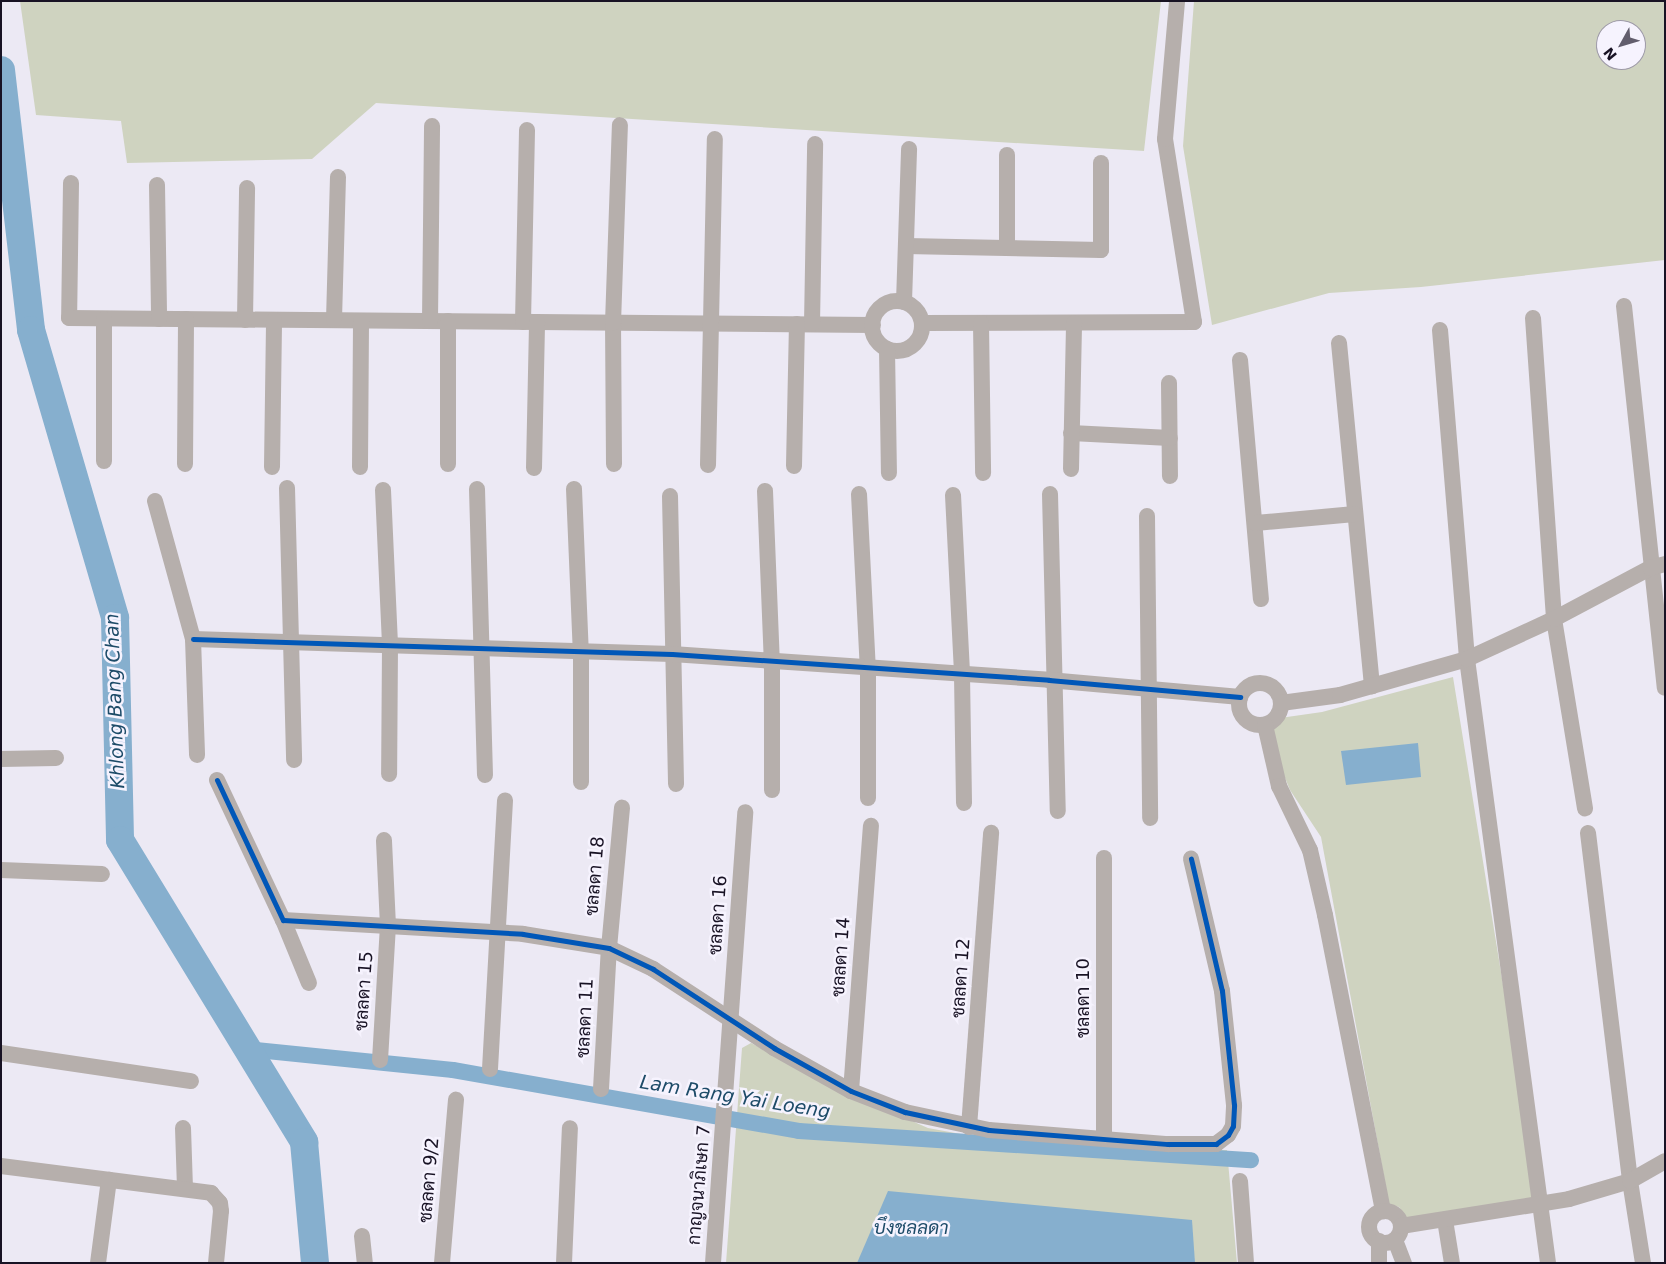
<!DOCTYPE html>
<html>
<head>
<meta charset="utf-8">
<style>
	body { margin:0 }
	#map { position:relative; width:1666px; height:1264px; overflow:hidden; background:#ece9f4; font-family:"DejaVu Sans",Sarabun,sans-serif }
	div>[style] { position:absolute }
	.green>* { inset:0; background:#cfd3c0 }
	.water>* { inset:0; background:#86afce }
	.canal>* { height:16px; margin:-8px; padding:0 8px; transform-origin:8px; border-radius:8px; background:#86afce }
	.river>* { height:28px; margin:-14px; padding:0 14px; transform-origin:14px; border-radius:14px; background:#86afce }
	.minor>* { height:16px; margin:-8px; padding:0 8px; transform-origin:8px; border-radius:8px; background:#b6afac }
	.minor>.ring { margin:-8px; padding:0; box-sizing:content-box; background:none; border:16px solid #b6afac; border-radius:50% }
	.cycleway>* { height:5px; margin:-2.5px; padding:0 2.5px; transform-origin:2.5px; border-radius:2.5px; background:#0057b8 }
	span { translate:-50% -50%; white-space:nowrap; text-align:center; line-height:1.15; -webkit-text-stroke:5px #f6f3fe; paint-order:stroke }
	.street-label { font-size:18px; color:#181224 }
	.water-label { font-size:19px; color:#1d4b68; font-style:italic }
	.frame { position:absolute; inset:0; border:2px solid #181224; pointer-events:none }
	.north { position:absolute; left:1596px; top:20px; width:50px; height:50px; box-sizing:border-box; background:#f6f3fe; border:1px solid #9d99a7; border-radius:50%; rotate:231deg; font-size:14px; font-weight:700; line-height:20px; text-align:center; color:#181224 }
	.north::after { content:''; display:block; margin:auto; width:18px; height:22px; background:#625d6d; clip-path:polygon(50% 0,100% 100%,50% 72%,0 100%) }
</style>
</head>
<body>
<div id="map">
	<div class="green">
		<i style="clip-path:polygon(20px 1px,1161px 1px,1144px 151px,376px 103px,312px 159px,127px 163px,121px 121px,36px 115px)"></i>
		<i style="clip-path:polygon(evenodd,1194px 1px,1665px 1px,1665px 260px,1421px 287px,1329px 293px,1212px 325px,1183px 146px,1194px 1px,1606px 30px,1636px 30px,1636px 60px,1606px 60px,1606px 30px)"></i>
		<i style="clip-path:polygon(1453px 677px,1539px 1206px,1407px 1218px,1399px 1207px,1389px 1204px,1321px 837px,1290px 790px,1268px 737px,1280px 718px,1322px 712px)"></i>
		<i style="clip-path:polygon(751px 1043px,843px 1091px,928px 1128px,1032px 1147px,1227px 1150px,1237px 1263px,726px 1263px,742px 1048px)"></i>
	</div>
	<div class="water">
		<i style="clip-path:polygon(1418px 743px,1421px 777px,1346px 785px,1341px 751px)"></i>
		<i style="clip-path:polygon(888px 1191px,1192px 1220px,1195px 1263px,857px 1263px)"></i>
	</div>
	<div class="canal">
		<i style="left:247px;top:1049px;width:207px;rotate:5.8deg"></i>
		<i style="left:453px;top:1070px;width:351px;rotate:10deg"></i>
		<i style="left:799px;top:1131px;width:453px;rotate:3.7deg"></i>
	</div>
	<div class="river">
		<i style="left:1px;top:70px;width:262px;rotate:83.4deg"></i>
		<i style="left:31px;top:330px;width:300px;rotate:73.7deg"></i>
		<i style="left:115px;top:618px;width:222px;rotate:88.7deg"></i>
		<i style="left:120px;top:840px;width:354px;rotate:58.6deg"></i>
		<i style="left:304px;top:1142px;width:121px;rotate:84.8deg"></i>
	</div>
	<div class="minor">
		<i style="left:71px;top:183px;width:135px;rotate:90.8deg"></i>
		<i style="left:69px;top:318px;width:804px;rotate:0.5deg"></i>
		<i style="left:157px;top:185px;width:134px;rotate:89.1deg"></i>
		<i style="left:906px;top:246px;width:195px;rotate:1.2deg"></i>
		<i style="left:1101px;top:250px;width:87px;rotate:-90deg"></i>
		<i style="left:1007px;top:248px;width:93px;rotate:-90deg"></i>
		<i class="ring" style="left:872px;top:301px;width:34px;height:34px"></i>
		<i style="left:904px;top:302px;width:153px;rotate:-88.1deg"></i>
		<i style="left:1624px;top:306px;width:384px;rotate:83.9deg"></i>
		<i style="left:1533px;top:318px;width:302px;rotate:86deg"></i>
		<i style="left:1554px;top:619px;width:192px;rotate:80.7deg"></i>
		<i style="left:245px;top:320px;width:132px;rotate:-89.1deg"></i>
		<i style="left:334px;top:320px;width:143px;rotate:-88.4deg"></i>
		<i style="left:430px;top:321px;width:195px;rotate:-89.4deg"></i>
		<i style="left:523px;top:322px;width:192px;rotate:-88.8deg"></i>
		<i style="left:922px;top:323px;width:272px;rotate:-0.2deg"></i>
		<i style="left:1194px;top:322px;width:185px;rotate:-99deg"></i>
		<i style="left:1165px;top:139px;width:139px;rotate:-85deg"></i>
		<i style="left:981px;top:323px;width:150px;rotate:89.2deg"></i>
		<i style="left:812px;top:324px;width:180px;rotate:-89deg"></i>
		<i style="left:1440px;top:330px;width:330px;rotate:85.3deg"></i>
		<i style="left:1467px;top:659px;width:609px;rotate:82.36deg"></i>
		<i style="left:1339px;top:343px;width:345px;rotate:84.5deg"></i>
		<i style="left:887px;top:349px;width:124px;rotate:89.1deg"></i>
		<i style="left:1240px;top:360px;width:240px;rotate:85deg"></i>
		<i style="left:1169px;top:383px;width:93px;rotate:89.4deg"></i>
		<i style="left:1071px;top:433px;width:99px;rotate:2.9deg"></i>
		<i style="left:104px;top:461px;width:142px;rotate:-90deg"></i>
		<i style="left:185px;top:464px;width:145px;rotate:-89.6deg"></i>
		<i style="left:448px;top:464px;width:143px;rotate:-90deg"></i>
		<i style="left:614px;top:464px;width:141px;rotate:-90.4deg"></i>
		<i style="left:613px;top:323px;width:198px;rotate:-88deg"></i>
		<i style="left:708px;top:465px;width:326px;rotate:-88.8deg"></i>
		<i style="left:794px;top:466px;width:142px;rotate:-88.8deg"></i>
		<i style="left:272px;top:467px;width:147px;rotate:-89.2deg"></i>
		<i style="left:360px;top:467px;width:146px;rotate:-89.6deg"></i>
		<i style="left:534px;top:468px;width:146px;rotate:-88.8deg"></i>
		<i style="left:1071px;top:469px;width:146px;rotate:-88.8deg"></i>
		<i style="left:287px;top:488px;width:272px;rotate:88.5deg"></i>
		<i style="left:477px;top:489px;width:286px;rotate:88.4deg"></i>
		<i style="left:574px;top:489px;width:164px;rotate:87.6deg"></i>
		<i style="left:581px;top:653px;width:129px;rotate:90deg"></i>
		<i style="left:383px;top:490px;width:156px;rotate:87.4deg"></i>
		<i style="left:390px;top:646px;width:128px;rotate:90.4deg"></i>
		<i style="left:765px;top:491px;width:171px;rotate:87.7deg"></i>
		<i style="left:772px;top:662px;width:128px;rotate:90deg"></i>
		<i style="left:859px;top:494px;width:176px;rotate:87.1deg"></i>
		<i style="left:868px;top:670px;width:128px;rotate:90deg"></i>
		<i style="left:1050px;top:494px;width:317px;rotate:88.6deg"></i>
		<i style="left:953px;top:495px;width:180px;rotate:87.1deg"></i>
		<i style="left:962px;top:675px;width:128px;rotate:89.1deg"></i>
		<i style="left:670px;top:496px;width:288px;rotate:88.8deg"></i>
		<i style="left:155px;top:501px;width:143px;rotate:74.6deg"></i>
		<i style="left:193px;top:639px;width:116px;rotate:88deg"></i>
		<i style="left:1147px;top:516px;width:302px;rotate:89.4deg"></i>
		<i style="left:1256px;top:523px;width:99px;rotate:-5.2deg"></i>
		<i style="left:193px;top:639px;width:479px;rotate:1.8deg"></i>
		<i style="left:672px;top:654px;width:378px;rotate:3.9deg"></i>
		<i style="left:1049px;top:680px;width:192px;rotate:5.1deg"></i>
		<i class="ring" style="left:1239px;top:683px;width:26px;height:26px"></i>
		<i style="left:1281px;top:703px;width:60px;rotate:-7.7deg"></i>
		<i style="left:1340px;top:695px;width:132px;rotate:-15.8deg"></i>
		<i style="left:1467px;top:659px;width:96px;rotate:-24.7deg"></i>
		<i style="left:1554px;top:619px;width:109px;rotate:-28deg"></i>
		<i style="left:1650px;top:568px;width:16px;rotate:-15deg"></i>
		<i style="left:1265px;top:725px;width:63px;rotate:77.1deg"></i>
		<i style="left:1279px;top:786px;width:71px;rotate:64.2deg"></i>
		<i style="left:1310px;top:850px;width:67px;rotate:77deg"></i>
		<i style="left:1325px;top:915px;width:302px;rotate:78.9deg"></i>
		<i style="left:1px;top:759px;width:55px;rotate:-1deg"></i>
		<i style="left:217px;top:780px;width:155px;rotate:64.8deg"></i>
		<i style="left:283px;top:920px;width:240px;rotate:3.3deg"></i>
		<i style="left:523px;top:934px;width:87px;rotate:9.2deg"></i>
		<i style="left:609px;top:948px;width:49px;rotate:25.5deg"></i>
		<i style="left:653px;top:969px;width:145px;rotate:33.1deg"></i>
		<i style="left:774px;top:1048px;width:88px;rotate:29.2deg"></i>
		<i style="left:851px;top:1091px;width:58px;rotate:21.3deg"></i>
		<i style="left:905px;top:1112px;width:86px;rotate:12.1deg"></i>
		<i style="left:989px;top:1130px;width:180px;rotate:4.5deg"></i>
		<i style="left:1168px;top:1144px;width:48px"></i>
		<i style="left:1216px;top:1144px;width:15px;rotate:-37deg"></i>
		<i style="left:1228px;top:1135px;width:10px;rotate:-61deg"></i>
		<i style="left:1233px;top:1126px;width:21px;rotate:-87deg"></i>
		<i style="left:1234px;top:1105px;width:115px;rotate:-96deg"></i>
		<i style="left:1222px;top:991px;width:136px;rotate:-103.2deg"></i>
		<i style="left:1588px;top:833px;width:351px;rotate:83.1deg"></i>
		<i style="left:1630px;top:1181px;width:83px;rotate:81deg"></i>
		<i style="left:1px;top:870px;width:101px;rotate:2.3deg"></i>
		<i style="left:283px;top:920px;width:68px;rotate:67.6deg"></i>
		<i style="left:1px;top:1053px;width:192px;rotate:8.4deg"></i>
		<i style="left:380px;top:1060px;width:134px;rotate:-86.6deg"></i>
		<i style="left:388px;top:926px;width:86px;rotate:-92.7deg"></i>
		<i style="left:490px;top:1069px;width:269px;rotate:-86.8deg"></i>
		<i style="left:601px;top:1089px;width:141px;rotate:-86.8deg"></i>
		<i style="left:609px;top:948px;width:141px;rotate:-84.7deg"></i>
		<i style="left:851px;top:1091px;width:266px;rotate:-85.7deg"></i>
		<i style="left:969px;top:1127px;width:295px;rotate:-85.7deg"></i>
		<i style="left:183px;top:1128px;width:60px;rotate:88.1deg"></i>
		<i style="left:1104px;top:1138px;width:280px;rotate:-90deg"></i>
		<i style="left:1px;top:1166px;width:212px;rotate:7.3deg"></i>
		<i style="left:211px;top:1193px;width:13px;rotate:48deg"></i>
		<i style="left:220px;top:1203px;width:8px;rotate:83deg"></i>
		<i style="left:221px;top:1211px;width:52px;rotate:95.5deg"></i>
		<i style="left:1240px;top:1181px;width:82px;rotate:85.8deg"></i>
		<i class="ring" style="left:1369px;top:1211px;width:16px;height:16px"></i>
		<i style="left:1445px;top:1220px;width:44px;rotate:80.8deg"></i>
		<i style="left:1401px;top:1226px;width:170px;rotate:-9.1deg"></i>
		<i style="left:1569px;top:1199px;width:64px;rotate:-16.4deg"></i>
		<i style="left:1630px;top:1181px;width:40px;rotate:-29.7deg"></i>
		<i style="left:362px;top:1236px;width:27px;rotate:84deg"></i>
		<i style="left:1395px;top:1240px;width:25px;rotate:69deg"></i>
		<i style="left:1379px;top:1241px;width:22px;rotate:90deg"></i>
		<i style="left:98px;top:1263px;width:84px;rotate:-82.5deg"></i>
		<i style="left:442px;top:1263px;width:164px;rotate:-85.1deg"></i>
		<i style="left:564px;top:1263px;width:135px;rotate:-87.5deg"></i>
		<i style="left:713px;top:1263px;width:452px;rotate:-85.9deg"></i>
	</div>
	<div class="cycleway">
		<i style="left:193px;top:639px;width:479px;rotate:1.8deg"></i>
		<i style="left:672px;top:654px;width:378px;rotate:3.9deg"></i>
		<i style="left:1049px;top:680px;width:192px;rotate:5.1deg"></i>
		<i style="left:217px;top:780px;width:155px;rotate:64.8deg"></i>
		<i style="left:283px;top:920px;width:240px;rotate:3.3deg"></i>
		<i style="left:523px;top:934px;width:87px;rotate:9.2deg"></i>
		<i style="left:609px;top:948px;width:49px;rotate:25.5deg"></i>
		<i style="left:653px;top:969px;width:145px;rotate:33.1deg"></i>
		<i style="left:774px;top:1048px;width:88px;rotate:29.2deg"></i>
		<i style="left:851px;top:1091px;width:58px;rotate:21.3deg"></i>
		<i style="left:905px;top:1112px;width:86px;rotate:12.1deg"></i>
		<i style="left:989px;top:1130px;width:180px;rotate:4.5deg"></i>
		<i style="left:1168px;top:1144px;width:48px"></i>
		<i style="left:1216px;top:1144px;width:15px;rotate:-37deg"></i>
		<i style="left:1228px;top:1135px;width:10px;rotate:-61deg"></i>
		<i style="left:1233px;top:1126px;width:21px;rotate:-87deg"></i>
		<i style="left:1234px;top:1105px;width:115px;rotate:-96deg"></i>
		<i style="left:1222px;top:991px;width:136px;rotate:-103.2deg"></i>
	</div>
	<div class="street-label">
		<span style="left:595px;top:876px;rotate:-85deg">ชลลดา 18</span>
		<span style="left:718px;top:915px;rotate:-86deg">ชลลดา 16</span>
		<span style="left:841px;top:957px;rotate:-86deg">ชลลดา 14</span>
		<span style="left:961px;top:978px;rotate:-86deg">ชลลดา 12</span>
		<span style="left:364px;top:991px;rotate:-86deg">ชลลดา 15</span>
		<span style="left:1083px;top:998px;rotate:-90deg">ชลลดา 10</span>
		<span style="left:585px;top:1018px;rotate:-87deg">ชลลดา 11</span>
		<span style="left:429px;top:1180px;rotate:-85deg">ชลลดา 9/2</span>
		<span style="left:699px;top:1185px;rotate:-85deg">กาญจนาภิเษก 7</span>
	</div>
	<div class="water-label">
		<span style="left:115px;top:701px;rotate:-92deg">Khlong Bang Chan</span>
		<span style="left:735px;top:1097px;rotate:9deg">Lam Rang Yai Loeng</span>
		<span style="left:911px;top:1228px">บึงชลลดา</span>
	</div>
	<div class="frame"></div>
	<div class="north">N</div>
</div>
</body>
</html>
